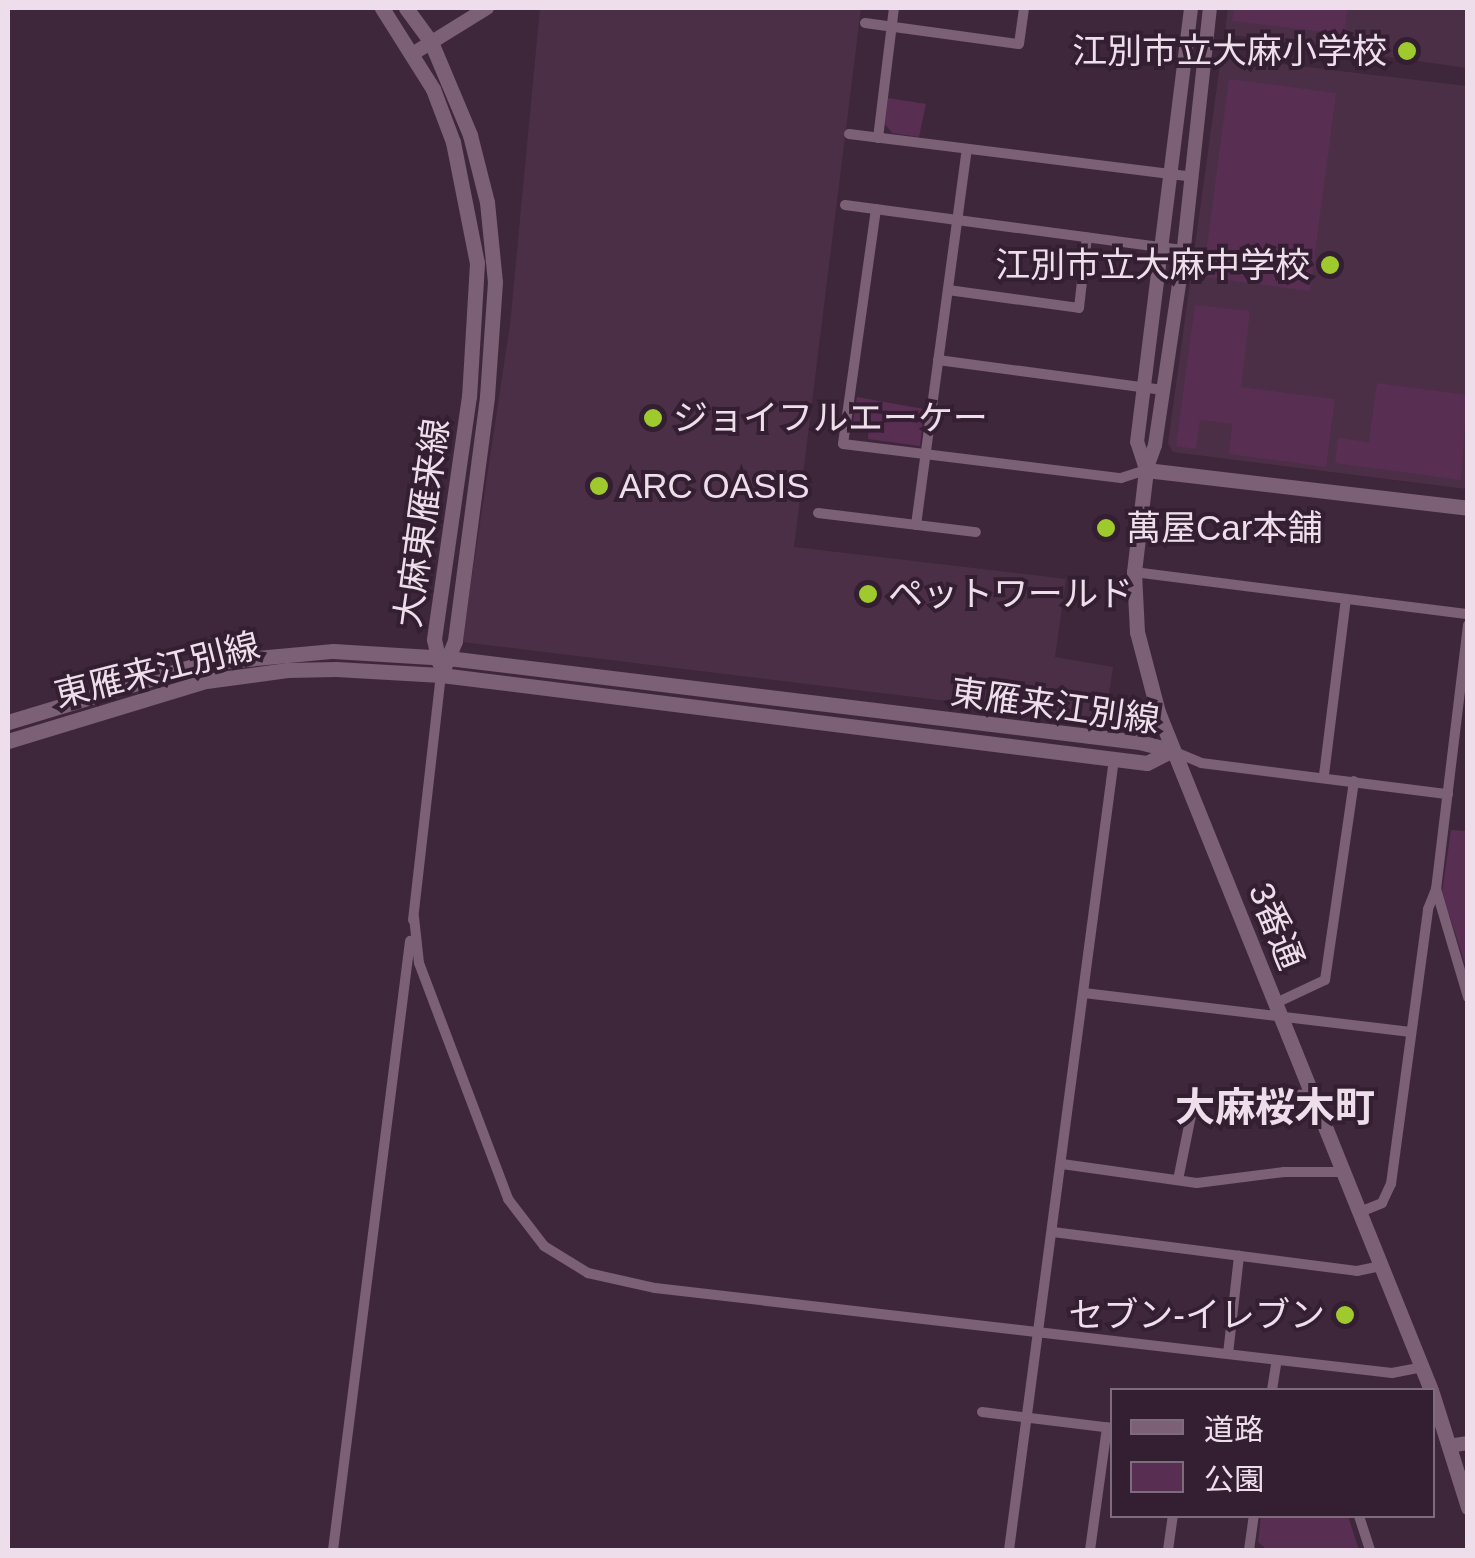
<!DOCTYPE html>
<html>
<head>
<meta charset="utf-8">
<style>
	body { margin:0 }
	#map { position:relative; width:1475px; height:1558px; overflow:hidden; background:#3f273b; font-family:Arial,"Noto Sans JP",sans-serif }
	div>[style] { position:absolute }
	.built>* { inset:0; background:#4b2f47 }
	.green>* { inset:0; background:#592e53 }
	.minor>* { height:10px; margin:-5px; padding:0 5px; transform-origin:5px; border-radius:5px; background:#7b6076 }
	.tertiary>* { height:14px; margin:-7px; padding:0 7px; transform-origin:7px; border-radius:7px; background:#7b6076 }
	.secondary>* { height:15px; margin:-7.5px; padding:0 7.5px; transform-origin:7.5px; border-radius:7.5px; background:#7b6076 }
	.dots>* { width:28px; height:28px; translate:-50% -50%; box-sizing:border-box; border:5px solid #341e31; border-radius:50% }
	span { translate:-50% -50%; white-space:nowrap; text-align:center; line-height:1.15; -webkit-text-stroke:8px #341e31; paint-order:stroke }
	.poi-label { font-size:35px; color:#eedeeb }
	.right { translate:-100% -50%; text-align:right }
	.left { translate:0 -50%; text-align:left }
	.street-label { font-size:35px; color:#eedeeb }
	.quarter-label { font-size:40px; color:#eedeeb; font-weight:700 }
	.frame { position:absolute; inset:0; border:10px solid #eedeeb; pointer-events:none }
	.legend { position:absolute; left:1110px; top:1388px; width:325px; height:130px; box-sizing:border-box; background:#341e31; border:2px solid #7e6b7b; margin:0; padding:12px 18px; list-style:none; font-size:30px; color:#eedeeb }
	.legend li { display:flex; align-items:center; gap:20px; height:50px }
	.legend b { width:50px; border:2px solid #7e6b7b }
</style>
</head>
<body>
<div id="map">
	<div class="built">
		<i style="clip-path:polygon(540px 8px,861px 8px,794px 547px,1066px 579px,1055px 657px,1113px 667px,1105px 720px,462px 642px,510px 325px)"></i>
		<i style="clip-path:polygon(1228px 8px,1467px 8px,1467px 68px,1225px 34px)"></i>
		<i style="clip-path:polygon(1221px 57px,1467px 86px,1467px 489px,1173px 452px,1168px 443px)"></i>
	</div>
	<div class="green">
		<i style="clip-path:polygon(1234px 8px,1348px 8px,1344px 34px,1232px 21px)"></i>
		<i style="clip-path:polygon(1229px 79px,1336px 93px,1310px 291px,1203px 277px)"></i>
		<i style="clip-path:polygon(888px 98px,926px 104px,919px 137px,892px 133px,885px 124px)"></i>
		<i style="clip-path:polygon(1195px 305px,1250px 311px,1241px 387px,1335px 399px,1326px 467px,1229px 454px,1232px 424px,1200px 420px,1196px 449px,1176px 446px)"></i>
		<i style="clip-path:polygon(1377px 383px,1467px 395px,1461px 480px,1335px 463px,1338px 438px,1369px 442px)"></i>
		<i style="clip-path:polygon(857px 397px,924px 409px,920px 446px,868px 439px,869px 424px,853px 422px)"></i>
		<i style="clip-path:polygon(1451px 830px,1467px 831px,1467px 970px,1442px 892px)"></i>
		<i style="clip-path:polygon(1261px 1516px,1348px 1516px,1359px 1550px,1267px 1550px,1258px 1542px)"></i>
	</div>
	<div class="minor">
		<i style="left:865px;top:23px;width:155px;rotate:7.8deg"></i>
		<i style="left:1019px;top:44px;width:36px;rotate:-82deg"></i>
		<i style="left:849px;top:134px;width:346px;rotate:7.1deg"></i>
		<i style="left:878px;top:138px;width:131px;rotate:-83deg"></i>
		<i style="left:845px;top:205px;width:342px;rotate:7.6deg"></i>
		<i style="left:876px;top:209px;width:237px;rotate:98deg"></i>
		<i style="left:843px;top:444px;width:280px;rotate:7deg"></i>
		<i style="left:1121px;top:478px;width:26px;rotate:-18deg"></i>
		<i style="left:948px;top:290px;width:132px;rotate:7.8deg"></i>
		<i style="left:1079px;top:308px;width:71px;rotate:-83.6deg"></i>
		<i style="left:938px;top:360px;width:227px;rotate:7.6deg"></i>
		<i style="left:818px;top:513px;width:159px;rotate:6.9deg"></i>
		<i style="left:916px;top:525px;width:379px;rotate:-82.3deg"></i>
		<i style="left:1134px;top:572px;width:337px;rotate:7.2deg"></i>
		<i style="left:1468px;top:625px;width:266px;rotate:96.9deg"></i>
		<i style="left:1436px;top:889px;width:113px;rotate:73.5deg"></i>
		<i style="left:1173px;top:751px;width:30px;rotate:23deg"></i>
		<i style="left:1201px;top:763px;width:249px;rotate:7.2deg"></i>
		<i style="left:1324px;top:775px;width:177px;rotate:-82.9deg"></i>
		<i style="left:414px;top:917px;width:46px;rotate:83.8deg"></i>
		<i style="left:419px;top:963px;width:252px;rotate:69.3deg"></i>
		<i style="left:508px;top:1199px;width:59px;rotate:52.5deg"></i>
		<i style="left:544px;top:1246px;width:52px;rotate:31.5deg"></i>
		<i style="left:588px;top:1273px;width:69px;rotate:12.6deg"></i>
		<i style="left:655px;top:1288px;width:742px;rotate:6.58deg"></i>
		<i style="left:1392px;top:1373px;width:31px;rotate:-11deg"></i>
		<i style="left:413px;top:920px;width:247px;rotate:-83.5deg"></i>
		<i style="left:1084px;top:993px;width:329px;rotate:6.8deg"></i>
		<i style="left:1276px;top:1003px;width:54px;rotate:-25.1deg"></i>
		<i style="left:1325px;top:980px;width:201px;rotate:-81.7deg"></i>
		<i style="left:1062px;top:1164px;width:136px;rotate:8deg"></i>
		<i style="left:1197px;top:1183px;width:88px;rotate:-7.2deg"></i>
		<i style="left:1284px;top:1172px;width:60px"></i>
		<i style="left:1178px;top:1180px;width:81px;rotate:-78.6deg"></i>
		<i style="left:1194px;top:1101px;width:119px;rotate:-3.4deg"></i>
		<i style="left:1360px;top:1212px;width:24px;rotate:-22deg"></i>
		<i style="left:1382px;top:1203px;width:21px;rotate:-65deg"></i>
		<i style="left:1391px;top:1184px;width:277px;rotate:-82.3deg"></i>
		<i style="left:1428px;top:909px;width:22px;rotate:-68deg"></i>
		<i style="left:1053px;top:1232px;width:306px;rotate:7.3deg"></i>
		<i style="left:1357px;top:1271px;width:25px;rotate:-12deg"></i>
		<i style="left:1228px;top:1354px;width:99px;rotate:-83.6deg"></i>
		<i style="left:1272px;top:1390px;width:30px;rotate:-81deg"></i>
		<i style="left:982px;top:1412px;width:131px;rotate:7deg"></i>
		<i style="left:1359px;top:1516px;width:36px;rotate:72deg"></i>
		<i style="left:333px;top:1550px;width:614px;rotate:-82.79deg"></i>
		<i style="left:1009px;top:1550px;width:798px;rotate:-82.44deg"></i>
		<i style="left:1090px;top:1550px;width:124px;rotate:-82.1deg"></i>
		<i style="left:1168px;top:1550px;width:34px;rotate:-82deg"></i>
		<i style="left:1249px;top:1550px;width:34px;rotate:-82deg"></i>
	</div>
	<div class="tertiary">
		<i style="left:414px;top:53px;width:86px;rotate:-31.7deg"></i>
		<i style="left:1146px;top:469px;width:28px;rotate:-108deg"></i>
		<i style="left:1137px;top:442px;width:437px;rotate:-82.9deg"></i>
		<i style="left:1146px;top:470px;width:27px;rotate:-70deg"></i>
		<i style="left:1155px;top:445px;width:182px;rotate:-81.5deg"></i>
		<i style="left:1182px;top:265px;width:259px;rotate:-83.8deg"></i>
		<i style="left:1449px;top:1446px;width:19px;rotate:-9deg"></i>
	</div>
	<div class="secondary">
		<i style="left:382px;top:8px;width:96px;rotate:57.8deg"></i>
		<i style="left:433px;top:89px;width:57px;rotate:69.3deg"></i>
		<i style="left:453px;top:142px;width:123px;rotate:78.8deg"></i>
		<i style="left:477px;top:263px;width:133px;rotate:93.4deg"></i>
		<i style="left:469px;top:396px;width:246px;rotate:98.2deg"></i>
		<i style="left:434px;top:639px;width:24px;rotate:78deg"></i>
		<i style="left:406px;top:8px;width:42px;rotate:53.7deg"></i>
		<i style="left:431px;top:42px;width:101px;rotate:67.2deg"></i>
		<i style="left:470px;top:135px;width:69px;rotate:75.8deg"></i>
		<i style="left:487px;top:202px;width:80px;rotate:84.3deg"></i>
		<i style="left:495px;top:282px;width:115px;rotate:94deg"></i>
		<i style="left:487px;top:397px;width:246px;rotate:97.5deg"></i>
		<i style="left:455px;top:641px;width:28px;rotate:113deg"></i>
		<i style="left:8px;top:722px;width:204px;rotate:-16.8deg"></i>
		<i style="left:203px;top:663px;width:131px;rotate:-5.3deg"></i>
		<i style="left:333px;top:651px;width:115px;rotate:3.5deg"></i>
		<i style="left:448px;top:658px;width:696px;rotate:6.93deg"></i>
		<i style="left:1139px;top:742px;width:34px;rotate:14deg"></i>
		<i style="left:8px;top:741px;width:207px;rotate:-16.9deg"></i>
		<i style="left:206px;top:681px;width:82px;rotate:-7.7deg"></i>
		<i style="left:287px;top:670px;width:49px;rotate:-1.2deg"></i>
		<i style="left:336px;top:669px;width:105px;rotate:3.3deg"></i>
		<i style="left:441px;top:675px;width:711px;rotate:7.11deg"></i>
		<i style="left:1147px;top:763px;width:28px;rotate:-27deg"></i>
		<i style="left:1431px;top:1390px;width:731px;rotate:-111.93deg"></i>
		<i style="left:1158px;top:712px;width:83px;rotate:-104.7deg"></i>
		<i style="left:1137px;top:632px;width:60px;rotate:-92.9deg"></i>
		<i style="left:1134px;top:572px;width:103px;rotate:-83.3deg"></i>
		<i style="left:1146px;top:470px;width:324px;rotate:6.7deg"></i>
		<i style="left:1432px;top:1393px;width:120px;rotate:72.5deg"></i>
	</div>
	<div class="dots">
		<i style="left:1407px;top:51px;background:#9fca2d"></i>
		<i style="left:1330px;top:265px;background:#9fca2d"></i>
		<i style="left:653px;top:418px;background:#9fca2d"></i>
		<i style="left:599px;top:486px;background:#9fca2d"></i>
		<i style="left:1106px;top:528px;background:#9fca2d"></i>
		<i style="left:868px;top:594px;background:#9fca2d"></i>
		<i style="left:1345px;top:1315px;background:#9fca2d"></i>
	</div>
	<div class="poi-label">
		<span class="right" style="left:1387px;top:51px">江別市立大麻小学校</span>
		<span class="right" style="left:1310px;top:265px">江別市立大麻中学校</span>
		<span class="left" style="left:673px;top:418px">ジョイフルエーケー</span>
		<span class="left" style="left:619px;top:486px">ARC OASIS</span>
		<span class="left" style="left:1126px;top:528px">萬屋Car本舗</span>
		<span class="left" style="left:888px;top:594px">ペットワールド</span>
		<span class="right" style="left:1325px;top:1315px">セブン-イレブン</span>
	</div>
	<div class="street-label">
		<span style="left:422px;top:523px;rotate:-82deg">大麻東雁来線</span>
		<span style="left:157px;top:670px;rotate:-14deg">東雁来江別線</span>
		<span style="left:1055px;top:706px;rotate:8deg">東雁来江別線</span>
		<span style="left:1276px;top:926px;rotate:68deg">3番通</span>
	</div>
	<div class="quarter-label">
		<span style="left:1275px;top:1107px">大麻桜木町</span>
	</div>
	<div class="frame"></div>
	<ul class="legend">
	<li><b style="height:12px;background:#7b6076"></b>道路</li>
	<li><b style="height:28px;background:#592e53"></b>公園</li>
	</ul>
</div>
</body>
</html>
